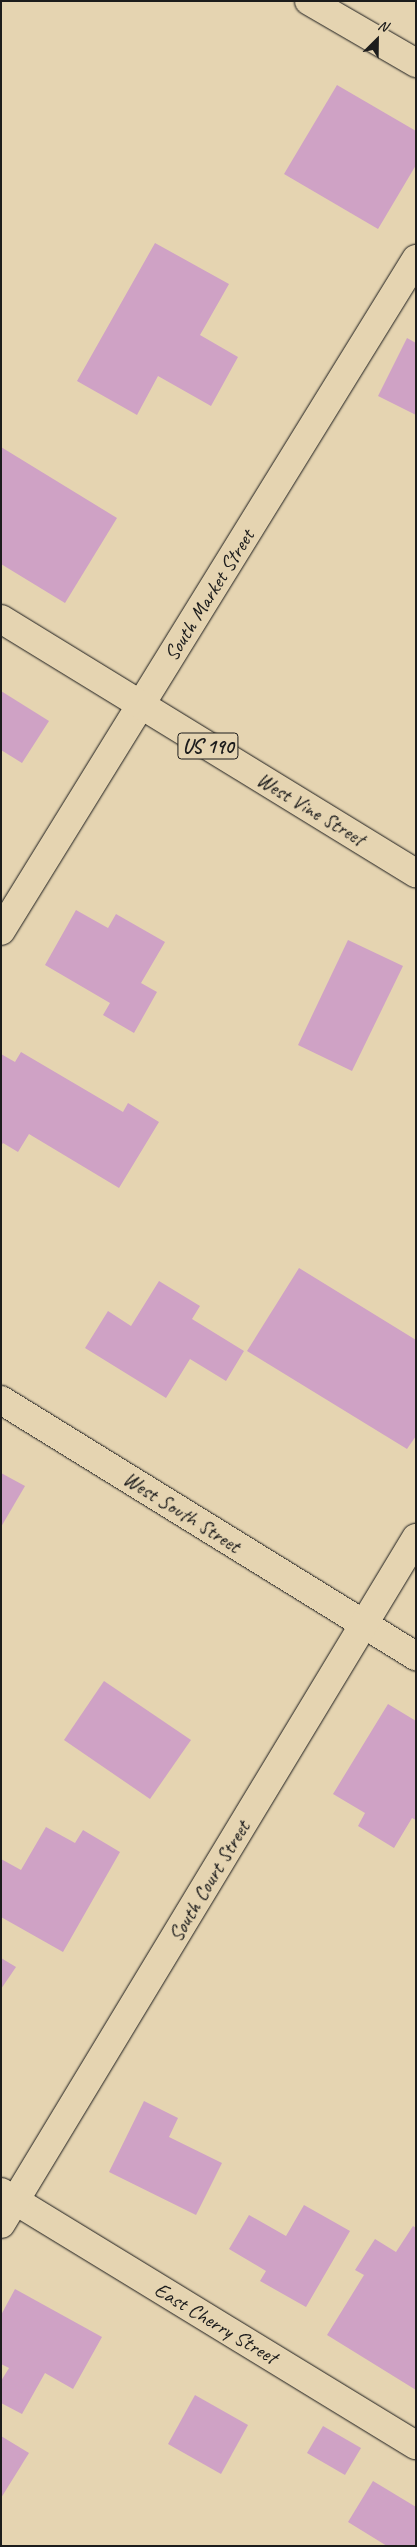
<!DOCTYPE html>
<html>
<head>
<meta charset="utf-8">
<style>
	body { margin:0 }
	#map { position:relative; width:417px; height:2547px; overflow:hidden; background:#e5d4b1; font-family:Caveat,sans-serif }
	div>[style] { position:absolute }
	.building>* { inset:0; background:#cfa2c5 }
	.roads { filter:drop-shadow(0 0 1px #1c1c1c) drop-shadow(0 0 1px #1c1c1c) }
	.street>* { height:28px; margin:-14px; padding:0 14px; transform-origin:14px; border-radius:14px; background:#e5d4b1 }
	.highway>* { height:28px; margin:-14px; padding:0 14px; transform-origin:14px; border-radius:14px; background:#e5d4b1 }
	span { translate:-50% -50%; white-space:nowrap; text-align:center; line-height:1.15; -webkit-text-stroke:4px #e5d4b1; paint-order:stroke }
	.shield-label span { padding:1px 4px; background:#e5d4b1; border:1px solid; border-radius:4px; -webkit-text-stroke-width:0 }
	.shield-label { font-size:20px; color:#1c1c1c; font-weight:700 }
	.street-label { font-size:21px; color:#1c1c1c }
	.frame { position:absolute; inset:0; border:2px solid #1c1c1c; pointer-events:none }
	.north { position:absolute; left:352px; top:15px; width:50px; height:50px; -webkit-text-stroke:4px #e5d4b1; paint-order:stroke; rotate:23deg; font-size:14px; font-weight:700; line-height:20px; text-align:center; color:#1c1c1c }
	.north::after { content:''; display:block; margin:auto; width:18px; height:22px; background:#1c1c1c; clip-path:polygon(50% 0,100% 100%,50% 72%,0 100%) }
</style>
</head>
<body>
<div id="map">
	<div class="building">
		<i style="clip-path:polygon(337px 85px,416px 131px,416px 165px,378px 229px,284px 174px)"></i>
		<i style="clip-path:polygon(155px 243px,229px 284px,200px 335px,238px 357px,211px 406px,158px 376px,137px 415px,77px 381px)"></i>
		<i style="clip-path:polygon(407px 338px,416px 343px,416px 415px,378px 396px)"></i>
		<i style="clip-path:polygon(1px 447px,117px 518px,65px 603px,1px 564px)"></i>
		<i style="clip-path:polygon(1px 691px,49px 721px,22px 763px,1px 750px)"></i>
		<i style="clip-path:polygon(76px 910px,108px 928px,116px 914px,165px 942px,141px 983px,157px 992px,134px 1033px,103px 1015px,110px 1003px,45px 965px)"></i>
		<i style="clip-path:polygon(348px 940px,403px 966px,352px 1071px,298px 1045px)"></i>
		<i style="clip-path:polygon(21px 1052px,123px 1112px,128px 1103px,159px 1122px,119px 1188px,29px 1134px,18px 1152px,3px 1143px,1px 1146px,1px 1054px,15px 1062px)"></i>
		<i style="clip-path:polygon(299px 1268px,416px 1340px,416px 1436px,407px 1449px,247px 1351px)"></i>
		<i style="clip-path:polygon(159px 1281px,200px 1306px,192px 1319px,244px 1351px,226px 1381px,190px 1359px,166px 1398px,85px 1348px,108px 1311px,131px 1326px)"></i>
		<i style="clip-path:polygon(1px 1473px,25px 1486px,1px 1527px)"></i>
		<i style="clip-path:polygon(104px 1681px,191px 1740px,150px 1799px,64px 1740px)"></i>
		<i style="clip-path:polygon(388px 1704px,416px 1721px,416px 1820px,412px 1818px,394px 1848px,358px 1826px,365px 1813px,333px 1794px)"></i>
		<i style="clip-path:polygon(46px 1827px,75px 1843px,83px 1830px,120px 1852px,63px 1952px,1px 1917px,1px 1859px,21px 1870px)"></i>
		<i style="clip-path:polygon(1px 1958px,16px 1967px,1px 1989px)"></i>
		<i style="clip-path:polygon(144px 2101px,178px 2118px,169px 2137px,222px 2163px,196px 2215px,109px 2172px)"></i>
		<i style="clip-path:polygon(304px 2205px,350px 2231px,306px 2307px,260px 2281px,266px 2271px,229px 2249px,249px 2215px,286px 2236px)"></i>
		<i style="clip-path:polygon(413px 2226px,416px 2228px,416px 2390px,327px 2335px,364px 2275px,355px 2270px,375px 2239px,396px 2252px)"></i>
		<i style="clip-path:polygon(15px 2289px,102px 2337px,73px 2389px,45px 2373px,22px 2414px,1px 2403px,1px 2381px,9px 2368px,1px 2364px,1px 2315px)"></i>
		<i style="clip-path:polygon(195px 2395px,248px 2425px,221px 2474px,168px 2444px)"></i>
		<i style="clip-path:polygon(323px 2426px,361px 2448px,345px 2475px,307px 2453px)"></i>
		<i style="clip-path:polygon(1px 2436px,29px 2453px,1px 2498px)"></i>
		<i style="clip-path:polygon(373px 2481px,416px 2507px,416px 2546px,387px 2546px,348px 2522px)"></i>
	</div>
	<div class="roads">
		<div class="street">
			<i style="left:1px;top:931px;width:790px;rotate:-58.3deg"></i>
			<i style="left:1px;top:1400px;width:488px;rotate:31.7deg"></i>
			<i style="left:1px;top:2192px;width:486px;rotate:31.4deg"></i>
			<i style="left:1px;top:2224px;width:802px;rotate:-58.83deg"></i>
		</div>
		<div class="highway">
			<i style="left:309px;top:1px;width:124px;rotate:30.1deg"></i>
			<i style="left:1px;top:619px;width:487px;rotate:31.5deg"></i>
		</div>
	</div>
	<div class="shield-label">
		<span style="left:208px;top:746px">US 190</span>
	</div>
	<div class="street-label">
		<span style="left:209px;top:595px;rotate:-58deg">South Market Street</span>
		<span style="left:311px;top:809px;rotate:31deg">West Vine Street</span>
		<span style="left:182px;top:1512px;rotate:32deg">West South Street</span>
		<span style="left:209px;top:1881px;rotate:-59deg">South Court Street</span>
		<span style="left:216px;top:2323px;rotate:31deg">East Cherry Street</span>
	</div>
	<div class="frame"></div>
	<div class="north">N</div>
</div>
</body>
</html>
